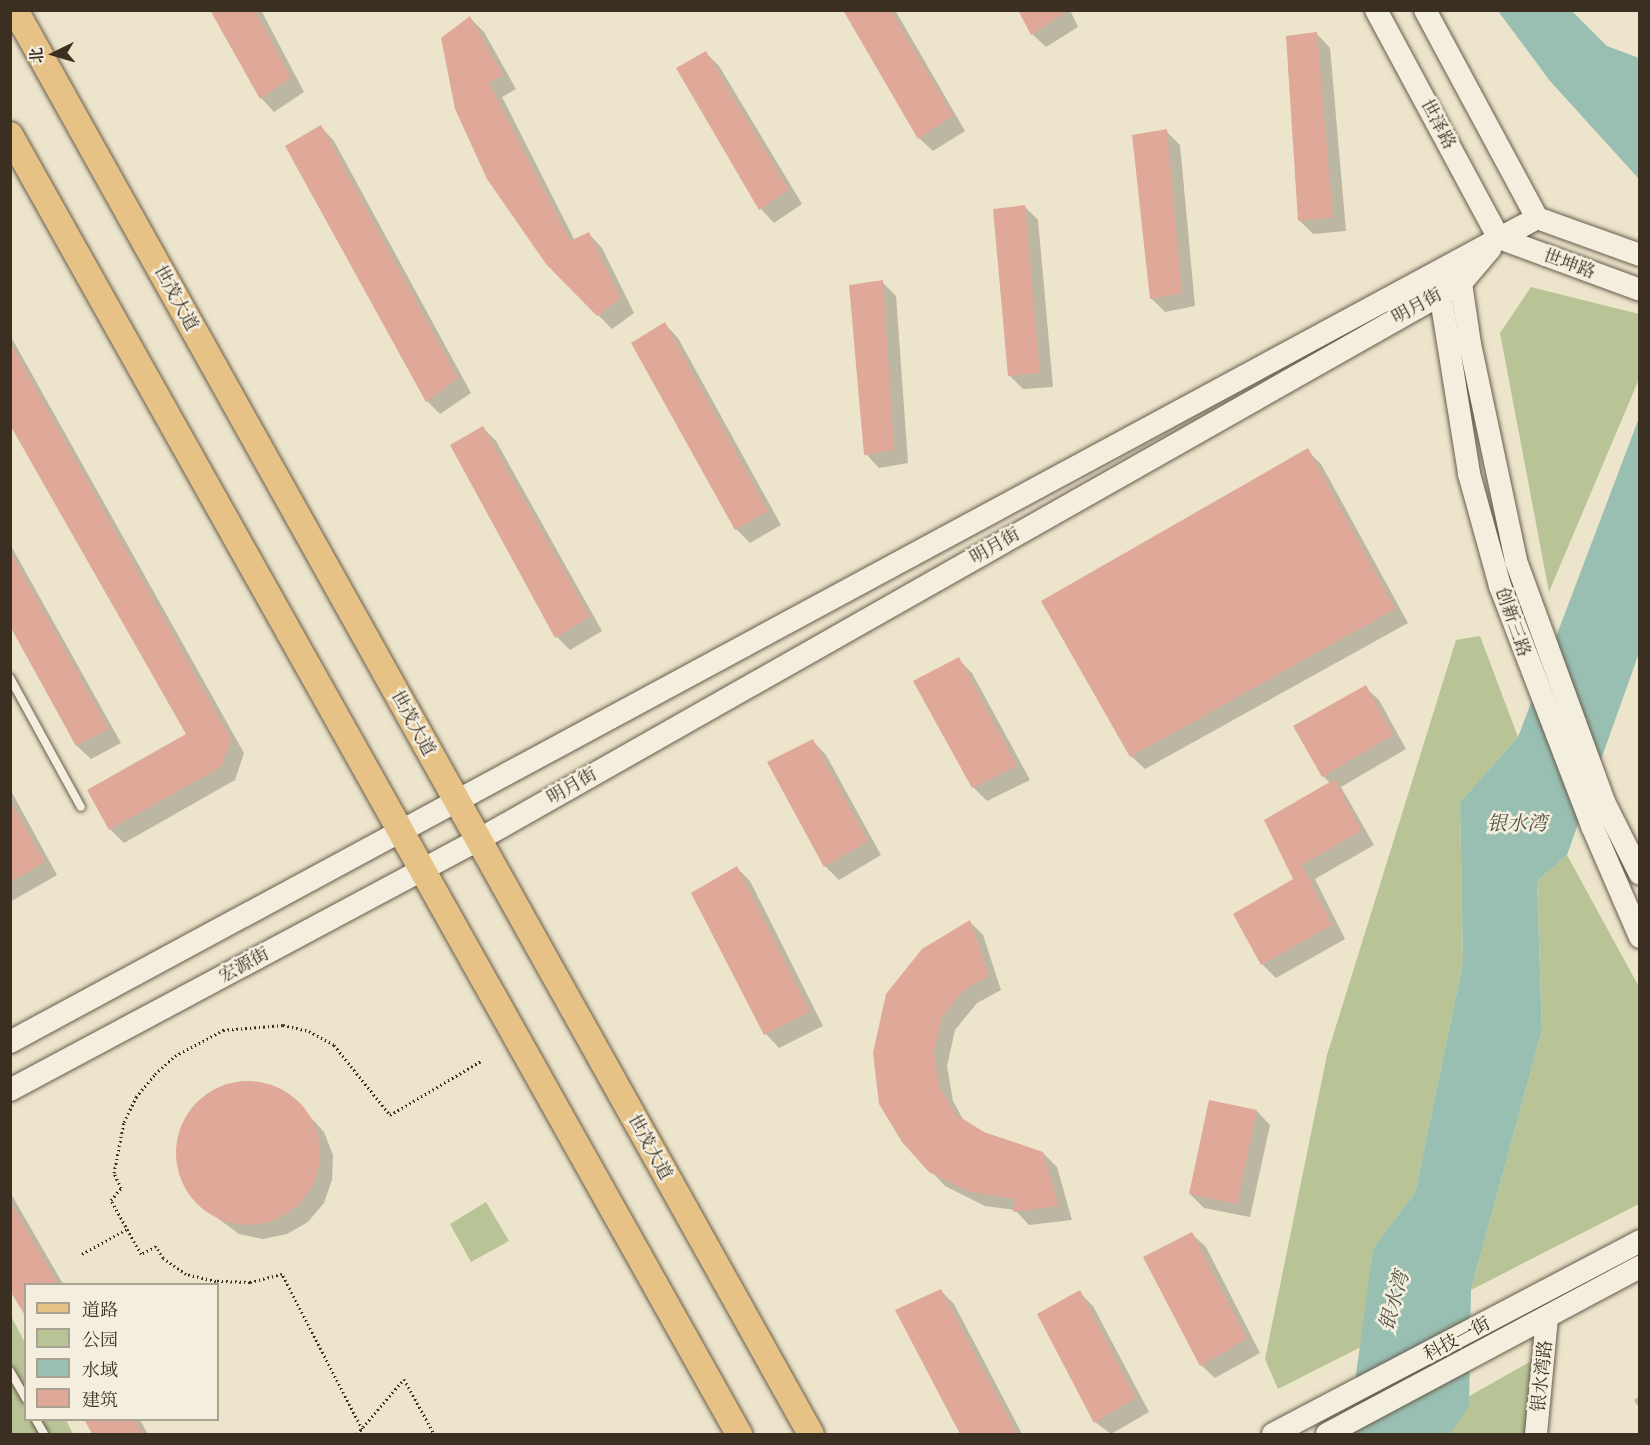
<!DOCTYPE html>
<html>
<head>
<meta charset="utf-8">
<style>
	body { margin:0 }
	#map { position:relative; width:1650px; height:1445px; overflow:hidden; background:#ece5cb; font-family:"Libre Caslon Text","Noto Serif SC",serif }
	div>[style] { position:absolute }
	.green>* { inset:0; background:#b9c496 }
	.water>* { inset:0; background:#99bfb3 }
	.shadow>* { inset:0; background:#0003 }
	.building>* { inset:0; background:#e0a898 }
	.round { border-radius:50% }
	.path>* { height:3px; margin-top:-1.5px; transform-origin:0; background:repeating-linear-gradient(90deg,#3b2f21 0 1.5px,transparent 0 4.5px) }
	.roads { filter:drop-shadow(0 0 2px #675c4c) drop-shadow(0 0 2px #675c4c) }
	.lane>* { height:8px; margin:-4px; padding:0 4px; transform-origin:4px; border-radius:4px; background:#f3eedd }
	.secondary>* { height:22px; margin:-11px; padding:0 11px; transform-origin:11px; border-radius:11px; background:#f3eedd }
	.primary>* { height:26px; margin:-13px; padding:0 13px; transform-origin:13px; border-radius:13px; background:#e6c286 }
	span { translate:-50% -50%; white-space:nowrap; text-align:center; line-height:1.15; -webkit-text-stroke:5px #f3eedd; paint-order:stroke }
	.street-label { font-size:18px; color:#3b2f21 }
	.water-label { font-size:20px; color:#525346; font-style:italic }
	.frame { position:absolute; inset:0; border:12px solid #3b2f21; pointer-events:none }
	.legend { position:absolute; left:24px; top:1283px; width:195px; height:138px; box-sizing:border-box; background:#f3eedd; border:2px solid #a9a292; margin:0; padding:8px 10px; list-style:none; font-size:18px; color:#3b2f21 }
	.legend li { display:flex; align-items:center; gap:12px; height:30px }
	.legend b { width:30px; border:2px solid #a9a292 }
	.north { position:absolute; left:24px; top:24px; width:60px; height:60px; -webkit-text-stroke:4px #f3eedd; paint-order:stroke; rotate:265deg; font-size:16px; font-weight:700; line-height:24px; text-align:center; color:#3b2f21 }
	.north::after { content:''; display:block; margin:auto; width:21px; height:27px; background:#3b2f21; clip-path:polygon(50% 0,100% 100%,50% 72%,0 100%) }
</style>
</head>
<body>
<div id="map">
	<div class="green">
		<i style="clip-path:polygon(1531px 287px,1639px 314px,1639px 379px,1549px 592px,1500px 333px)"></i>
		<i style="clip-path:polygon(1480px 636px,1518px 737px,1460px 802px,1463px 962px,1415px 1193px,1373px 1248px,1361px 1347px,1278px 1389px,1265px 1359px,1327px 1055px,1456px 640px)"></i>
		<i style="clip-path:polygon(1567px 855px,1639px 987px,1639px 1204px,1471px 1290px,1542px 1030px,1537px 881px)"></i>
		<i style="clip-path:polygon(486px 1202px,509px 1241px,471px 1262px,450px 1224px)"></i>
		<i style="clip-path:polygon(10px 1314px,25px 1343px,26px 1420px,66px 1420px,73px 1434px,11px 1434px)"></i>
		<i style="clip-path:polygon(1533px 1360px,1525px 1434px,1402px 1434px)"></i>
	</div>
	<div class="water">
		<i style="clip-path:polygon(1498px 11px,1572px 11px,1607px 46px,1639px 58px,1639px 179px,1550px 81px)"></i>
		<i style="clip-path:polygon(1639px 418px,1639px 653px,1567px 855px,1537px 881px,1542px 1030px,1471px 1290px,1469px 1407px,1450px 1434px,1348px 1434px,1373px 1248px,1415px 1193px,1463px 962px,1460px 802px,1518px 737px)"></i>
	</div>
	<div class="shadow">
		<i style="clip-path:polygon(212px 10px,261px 10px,304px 92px,274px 112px,261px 98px)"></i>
		<i style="clip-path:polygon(845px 10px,895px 10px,965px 131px,933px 151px,919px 138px)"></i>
		<i style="clip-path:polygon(1019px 10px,1070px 10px,1078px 27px,1046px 47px,1032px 34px)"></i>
		<i style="clip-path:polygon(470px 18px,484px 32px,516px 89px,502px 97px,575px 241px,589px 234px,602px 248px,634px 313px,612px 329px,547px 263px,488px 178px)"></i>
		<i style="clip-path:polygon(1317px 34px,1330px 48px,1346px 231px,1313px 234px,1299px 220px)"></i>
		<i style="clip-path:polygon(705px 52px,719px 66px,802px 204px,774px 223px,761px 209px)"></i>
		<i style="clip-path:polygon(321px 127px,334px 141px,471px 393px,440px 414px,427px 401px)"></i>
		<i style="clip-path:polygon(1166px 131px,1180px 145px,1195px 306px,1165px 312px,1151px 298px)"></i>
		<i style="clip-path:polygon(1024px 206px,1038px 220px,1053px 387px,1023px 389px,1009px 375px)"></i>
		<i style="clip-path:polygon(882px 282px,896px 296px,908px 463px,879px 468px,866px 454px)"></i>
		<i style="clip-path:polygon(665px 324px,678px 338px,781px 525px,750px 543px,736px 529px,633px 343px)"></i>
		<i style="clip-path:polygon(10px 335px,244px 753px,235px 780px,124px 843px,110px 829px,188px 734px,10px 422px)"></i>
		<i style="clip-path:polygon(483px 428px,496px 441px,602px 631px,570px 650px,557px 637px)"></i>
		<i style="clip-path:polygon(1307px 450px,1321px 464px,1408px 623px,1145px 769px,1131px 756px)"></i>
		<i style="clip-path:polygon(10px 544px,121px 743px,91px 759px,77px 746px,10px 626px)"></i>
		<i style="clip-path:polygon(958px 659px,972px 673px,1030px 780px,987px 801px,973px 787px)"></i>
		<i style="clip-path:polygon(1365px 687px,1379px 700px,1406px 749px,1341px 787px,1374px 845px,1315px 879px,1345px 939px,1276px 978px,1262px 964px,1331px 784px,1323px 776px)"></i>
		<i style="clip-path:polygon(813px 741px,826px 755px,881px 855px,839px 880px,825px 866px)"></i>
		<i style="clip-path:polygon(10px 789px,57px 875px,10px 902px)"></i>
		<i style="clip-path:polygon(737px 868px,750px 881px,823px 1026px,779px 1048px,766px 1034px,693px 894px)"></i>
		<i style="clip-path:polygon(970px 922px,983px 935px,1001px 990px,977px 1003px,955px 1030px,947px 1066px,953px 1101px,964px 1121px,983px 1133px,1043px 1153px,1057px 1167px,1072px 1220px,1029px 1225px,1015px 1210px,985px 1206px,945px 1186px,903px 1141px)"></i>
		<i style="clip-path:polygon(249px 1081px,273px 1086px,294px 1099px,324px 1132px,333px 1155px,332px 1180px,324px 1203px,308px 1222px,287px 1234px,263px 1239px,239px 1234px,205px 1209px,189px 1193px,180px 1173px,177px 1151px,181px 1129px,191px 1110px,207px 1094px,227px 1084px)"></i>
		<i style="clip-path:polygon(1257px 1111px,1270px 1125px,1250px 1217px,1204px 1208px,1190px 1194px)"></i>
		<i style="clip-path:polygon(10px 1192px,63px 1284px,10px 1288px)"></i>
		<i style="clip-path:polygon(1192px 1234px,1206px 1247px,1260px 1353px,1215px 1378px,1201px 1365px)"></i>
		<i style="clip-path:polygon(940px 1290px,954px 1304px,1022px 1434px,961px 1434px,897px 1311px)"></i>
		<i style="clip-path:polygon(1079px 1292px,1093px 1306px,1149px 1412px,1111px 1434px,1095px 1422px)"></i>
		<i style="clip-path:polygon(1640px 1396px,1640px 1410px,1634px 1400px)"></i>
		<i style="clip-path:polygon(85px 1420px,140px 1420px,148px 1434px,94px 1434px)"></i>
	</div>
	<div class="building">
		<i style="clip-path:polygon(210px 10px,255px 10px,291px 78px,260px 99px)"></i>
		<i style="clip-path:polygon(843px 10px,891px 10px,953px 116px,918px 139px)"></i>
		<i style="clip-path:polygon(1018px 10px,1069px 10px,1031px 35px)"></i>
		<i style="clip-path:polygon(470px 16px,503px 75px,489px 83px,570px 241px,589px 232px,621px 299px,597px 316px,546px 264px,487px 179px,455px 109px,441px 38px)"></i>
		<i style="clip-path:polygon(1317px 32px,1333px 218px,1298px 221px,1286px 36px)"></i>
		<i style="clip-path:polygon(706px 51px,789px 190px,759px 210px,676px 68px)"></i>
		<i style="clip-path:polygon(321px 125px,458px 378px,426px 402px,285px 146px)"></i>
		<i style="clip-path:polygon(1167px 129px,1182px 293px,1150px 299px,1132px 135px)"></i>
		<i style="clip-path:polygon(1025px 205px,1040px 373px,1008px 376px,993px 209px)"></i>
		<i style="clip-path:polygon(883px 280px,894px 450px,864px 455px,849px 285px)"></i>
		<i style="clip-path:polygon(665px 322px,768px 511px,735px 530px,631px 343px)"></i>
		<i style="clip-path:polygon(10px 342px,231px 739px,221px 767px,109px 830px,87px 790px,186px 734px,10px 425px)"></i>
		<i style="clip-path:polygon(483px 426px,590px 617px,555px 638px,450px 445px)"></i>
		<i style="clip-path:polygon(1308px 448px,1395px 609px,1130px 757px,1041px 601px)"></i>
		<i style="clip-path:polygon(10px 551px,109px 729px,76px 746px,10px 626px)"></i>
		<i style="clip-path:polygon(959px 657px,1017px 766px,972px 788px,913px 681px)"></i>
		<i style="clip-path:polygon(1366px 685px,1393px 735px,1322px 777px,1293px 726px)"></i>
		<i style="clip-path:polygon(813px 739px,868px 841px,824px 867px,767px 762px)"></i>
		<i style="clip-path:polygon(1335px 779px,1361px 831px,1302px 865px,1332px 925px,1261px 965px,1233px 914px,1293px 879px,1264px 820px)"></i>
		<i style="clip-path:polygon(10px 801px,45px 862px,10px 882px)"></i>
		<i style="clip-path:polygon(737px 866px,810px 1012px,764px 1035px,691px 893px)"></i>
		<i style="clip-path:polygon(970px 920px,989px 976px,964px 990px,942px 1017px,934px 1052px,939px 1086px,955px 1114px,984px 1132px,1043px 1152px,1059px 1206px,1013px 1212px,1015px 1199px,970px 1192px,929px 1172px,902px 1142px,879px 1104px,873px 1053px,886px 994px,922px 949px)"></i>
		<i class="round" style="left:176px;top:1081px;width:144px;height:144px"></i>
		<i style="clip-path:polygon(1209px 1100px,1257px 1110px,1237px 1204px,1189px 1194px)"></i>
		<i style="clip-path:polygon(10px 1201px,58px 1284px,26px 1284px,26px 1317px,10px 1291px)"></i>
		<i style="clip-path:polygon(1192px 1232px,1247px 1339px,1200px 1366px,1143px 1257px)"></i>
		<i style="clip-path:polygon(941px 1289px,1017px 1434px,960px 1434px,895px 1310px)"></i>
		<i style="clip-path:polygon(1080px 1290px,1136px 1398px,1094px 1423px,1037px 1314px)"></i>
		<i style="clip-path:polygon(84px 1419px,135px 1419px,143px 1434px,92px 1434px)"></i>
	</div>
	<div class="path">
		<i style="left:82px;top:1254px;width:51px;rotate:-29.1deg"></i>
		<i style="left:362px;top:1429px;width:174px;rotate:-117.3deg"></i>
		<i style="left:282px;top:1274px;width:33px;rotate:166deg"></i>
		<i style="left:250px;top:1282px;width:34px;rotate:-178deg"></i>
		<i style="left:216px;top:1281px;width:31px;rotate:-167deg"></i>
		<i style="left:186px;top:1274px;width:28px;rotate:-145deg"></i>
		<i style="left:163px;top:1258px;width:14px;rotate:-120deg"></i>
		<i style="left:156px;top:1246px;width:17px;rotate:152deg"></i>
		<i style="left:141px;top:1254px;width:62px;rotate:-119.1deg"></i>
		<i style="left:111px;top:1200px;width:16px;rotate:-50deg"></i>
		<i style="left:121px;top:1188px;width:17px;rotate:-115deg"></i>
		<i style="left:114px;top:1173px;width:52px;rotate:-78.9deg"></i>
		<i style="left:124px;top:1122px;width:28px;rotate:-64deg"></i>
		<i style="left:136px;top:1097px;width:30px;rotate:-50deg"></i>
		<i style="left:155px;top:1074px;width:27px;rotate:-42deg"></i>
		<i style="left:175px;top:1056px;width:55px;rotate:-28.4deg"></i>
		<i style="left:223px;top:1030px;width:60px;rotate:-4.8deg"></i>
		<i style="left:283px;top:1025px;width:27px;rotate:13deg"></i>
		<i style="left:309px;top:1031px;width:29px;rotate:29deg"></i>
		<i style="left:334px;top:1045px;width:90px;rotate:51.3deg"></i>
		<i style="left:390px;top:1115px;width:106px;rotate:-30.7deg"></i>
		<i style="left:357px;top:1434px;width:72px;rotate:-49.5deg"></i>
		<i style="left:404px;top:1379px;width:63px;rotate:61.4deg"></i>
	</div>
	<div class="roads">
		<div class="lane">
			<i style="left:10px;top:678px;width:147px;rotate:61.2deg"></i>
			<i style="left:10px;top:1371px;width:32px;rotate:60deg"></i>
			<i style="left:36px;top:1420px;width:16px;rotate:60deg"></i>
		</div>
		<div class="secondary">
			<i style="left:1376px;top:10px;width:259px;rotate:61.7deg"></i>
			<i style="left:1425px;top:10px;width:236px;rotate:61.7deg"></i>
			<i style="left:1537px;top:218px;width:109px;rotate:19.8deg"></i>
			<i style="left:1499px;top:238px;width:150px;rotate:20.2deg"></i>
			<i style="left:1461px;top:283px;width:62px;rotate:81.6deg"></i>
			<i style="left:1470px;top:344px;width:222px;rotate:78deg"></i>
			<i style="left:1516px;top:561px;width:257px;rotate:69.9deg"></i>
			<i style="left:1604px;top:802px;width:80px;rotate:63.4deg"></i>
			<i style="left:1440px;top:292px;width:184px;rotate:80.9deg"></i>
			<i style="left:1469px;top:474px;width:116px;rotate:74.5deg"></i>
			<i style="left:1500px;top:586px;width:257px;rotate:69deg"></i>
			<i style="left:1592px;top:826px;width:121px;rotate:66.6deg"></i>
			<i style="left:10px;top:1042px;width:1735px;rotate:-28.35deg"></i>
			<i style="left:10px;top:1090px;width:531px;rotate:-28.11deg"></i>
			<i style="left:478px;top:840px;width:1130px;rotate:-29.54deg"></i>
			<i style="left:1461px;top:283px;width:45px;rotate:-49.5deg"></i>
			<i style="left:1273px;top:1434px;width:415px;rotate:-27.7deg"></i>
			<i style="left:1327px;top:1434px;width:355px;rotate:-28.1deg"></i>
			<i style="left:1536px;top:1434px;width:117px;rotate:-84.6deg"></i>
		</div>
		<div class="primary">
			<i style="left:15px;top:10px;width:1631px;rotate:60.8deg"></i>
			<i style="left:10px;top:135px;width:1490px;rotate:60.7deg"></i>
		</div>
	</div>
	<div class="street-label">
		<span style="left:1438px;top:124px;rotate:62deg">世泽路</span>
		<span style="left:1569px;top:264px;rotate:20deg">世坤路</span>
		<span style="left:176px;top:298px;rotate:61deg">世茂大道</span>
		<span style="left:1417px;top:306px;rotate:-29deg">明月街</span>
		<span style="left:995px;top:546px;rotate:-30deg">明月街</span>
		<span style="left:1513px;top:622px;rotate:71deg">创新三路</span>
		<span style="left:413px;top:723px;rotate:61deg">世茂大道</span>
		<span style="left:572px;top:786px;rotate:-30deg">明月街</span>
		<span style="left:244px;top:965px;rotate:-28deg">宏源街</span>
		<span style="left:650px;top:1147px;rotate:61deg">世茂大道</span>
		<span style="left:1457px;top:1339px;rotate:-28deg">科技一街</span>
		<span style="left:1542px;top:1376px;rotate:-84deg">银水湾路</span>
	</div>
	<div class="water-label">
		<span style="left:1517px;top:823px">银水湾</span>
		<span style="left:1394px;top:1301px;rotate:-74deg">银水湾</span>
	</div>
	<div class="frame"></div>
	<ul class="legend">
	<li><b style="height:8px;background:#e6c286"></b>道路</li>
	<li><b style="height:16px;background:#b9c496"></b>公园</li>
	<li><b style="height:16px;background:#99bfb3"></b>水域</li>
	<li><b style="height:16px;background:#e0a898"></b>建筑</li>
	</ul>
	<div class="north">北</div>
</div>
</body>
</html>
